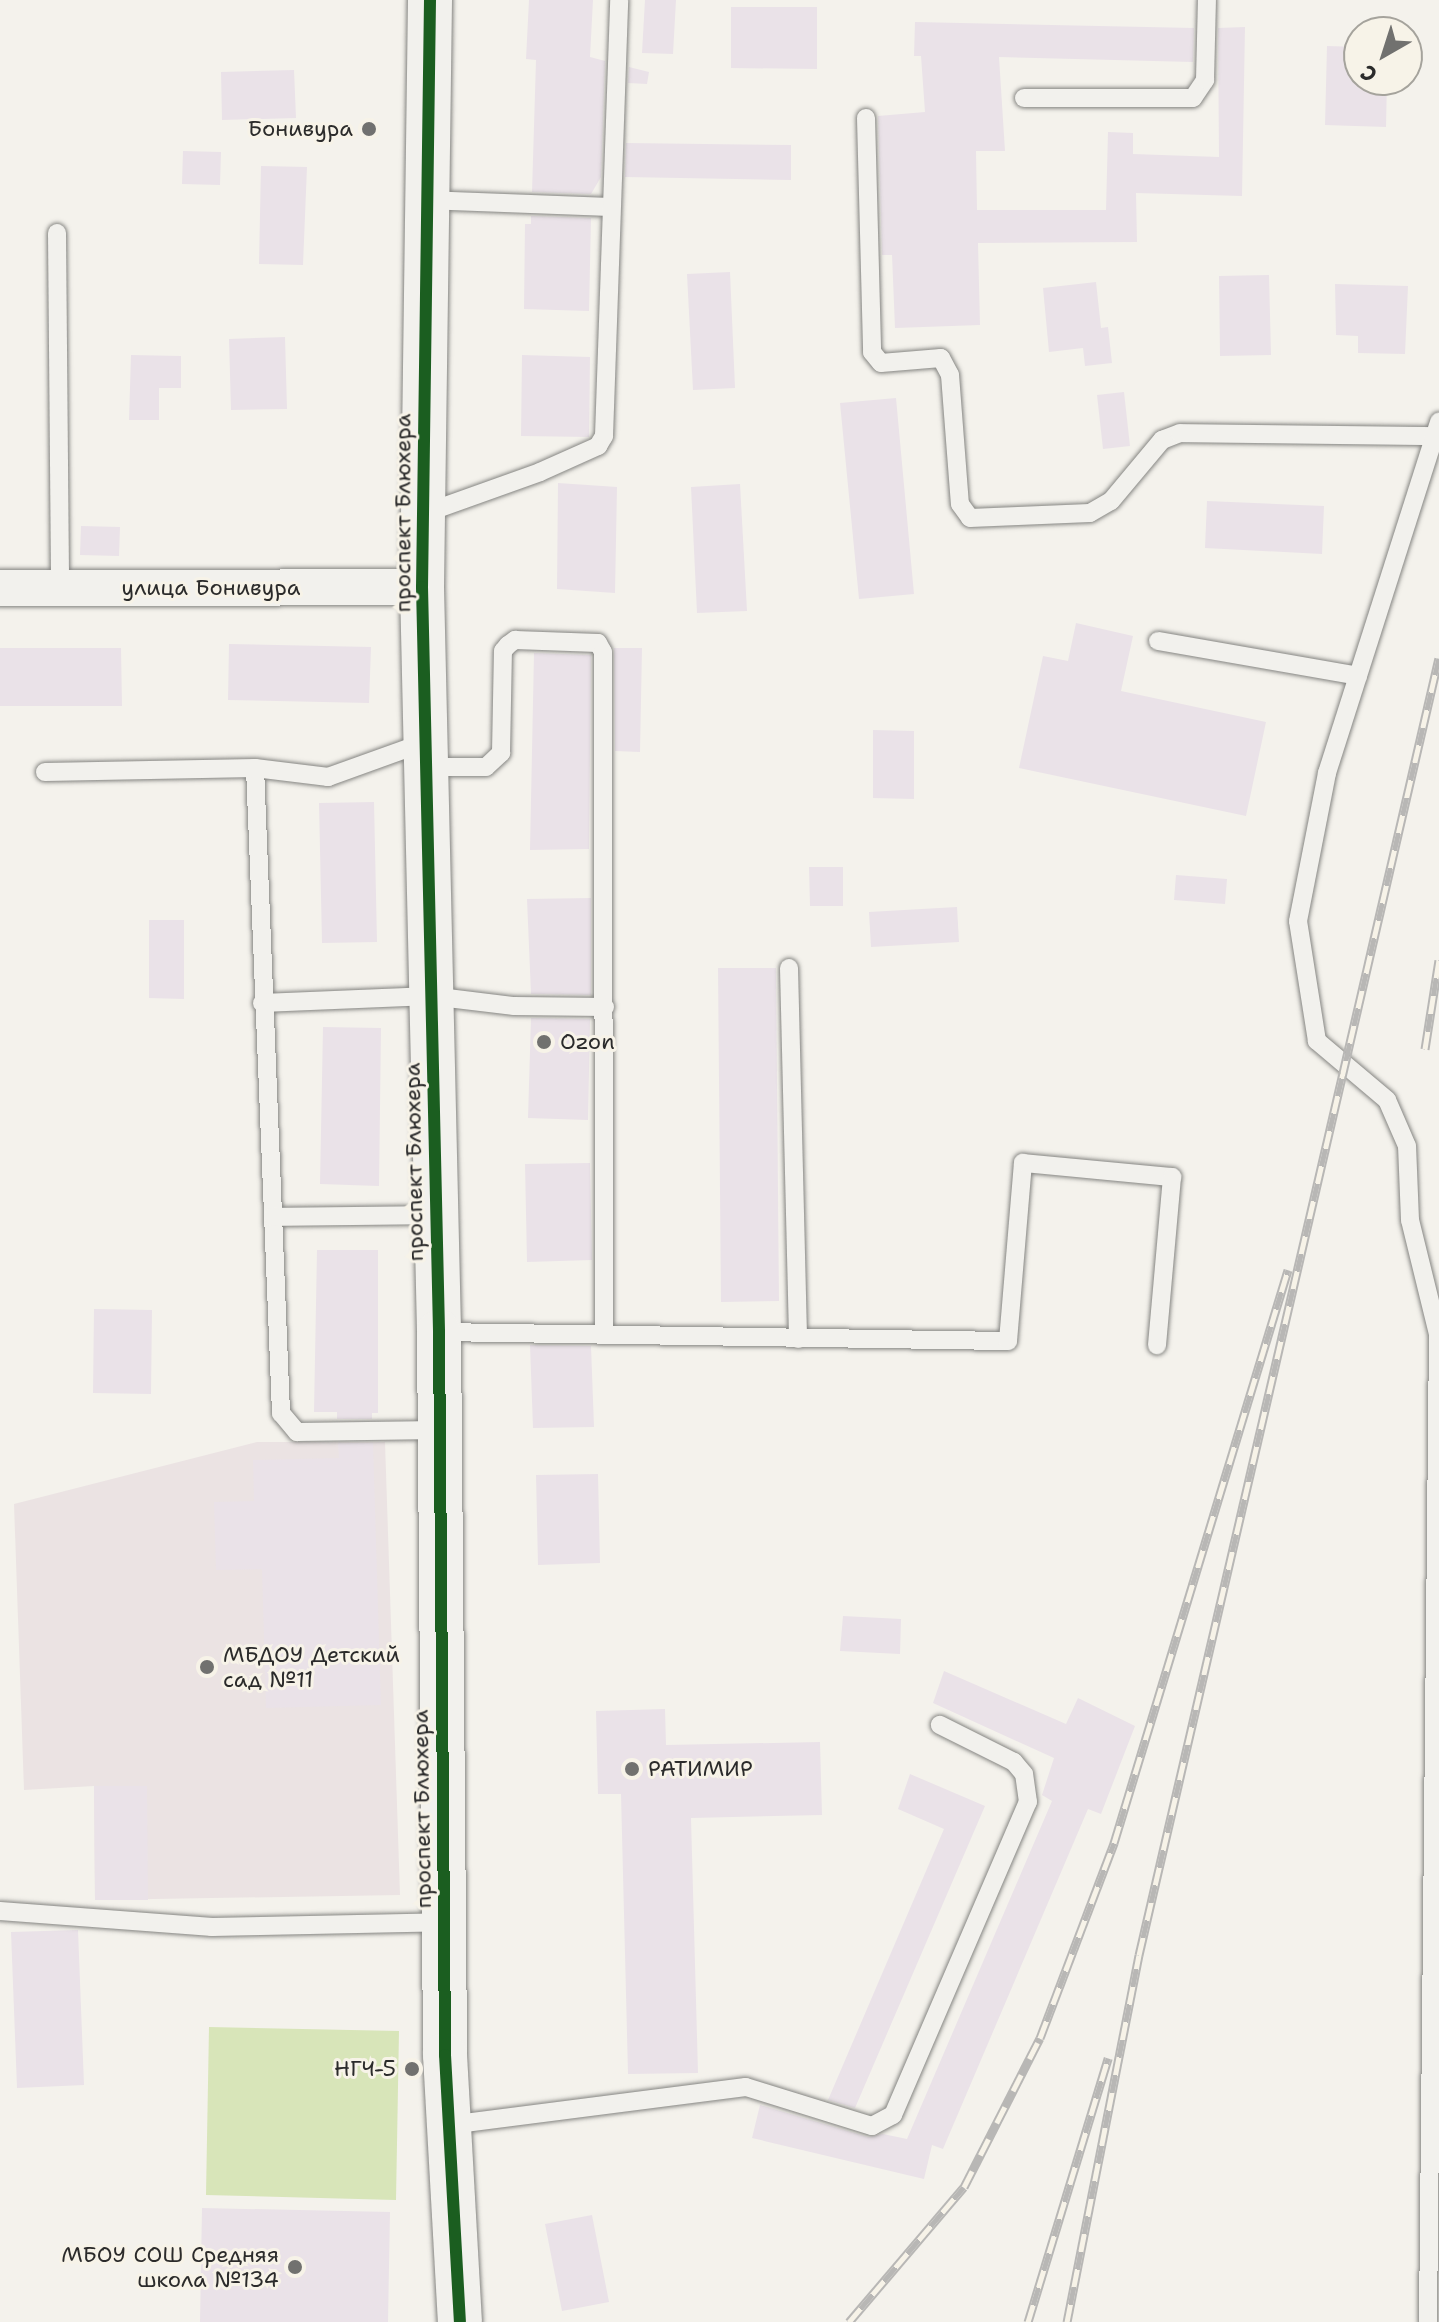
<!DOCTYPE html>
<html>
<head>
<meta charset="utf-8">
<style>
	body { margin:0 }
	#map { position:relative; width:1439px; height:2322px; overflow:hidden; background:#f4f2ec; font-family:"Shantell Sans",sans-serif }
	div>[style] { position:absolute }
	.built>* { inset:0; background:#ebe3e3 }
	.green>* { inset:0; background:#d8e5b9 }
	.building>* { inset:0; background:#eae2e8 }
	.roads { filter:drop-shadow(0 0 2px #858582) drop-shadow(0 0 2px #858582) }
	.service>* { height:18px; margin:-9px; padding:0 9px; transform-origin:9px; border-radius:9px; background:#f2f1ed }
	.minor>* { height:36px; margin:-18px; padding:0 18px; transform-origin:18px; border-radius:18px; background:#f2f1ed }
	.tertiary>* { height:44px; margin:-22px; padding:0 22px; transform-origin:22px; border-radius:22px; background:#f2f1ed }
	.rail>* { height:9px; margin-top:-4.5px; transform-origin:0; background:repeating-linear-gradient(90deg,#f7f3e8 0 18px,#b8b7b5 0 36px); box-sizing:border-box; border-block:2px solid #b8b7b5 }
	.cycleway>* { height:12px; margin:-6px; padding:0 6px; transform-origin:6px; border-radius:6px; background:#1b5e20 }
	.dots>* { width:22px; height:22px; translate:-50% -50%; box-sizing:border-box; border:4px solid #f7f3e8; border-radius:50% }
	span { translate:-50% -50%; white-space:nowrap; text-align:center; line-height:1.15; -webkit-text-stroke:6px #f7f3e8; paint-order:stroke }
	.poi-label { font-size:22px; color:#2b2b2b }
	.right { translate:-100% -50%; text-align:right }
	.left { translate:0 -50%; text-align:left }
	.street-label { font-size:22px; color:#2b2b2b }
	.north { position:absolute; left:1343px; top:16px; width:80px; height:80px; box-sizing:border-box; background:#f7f3e8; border:2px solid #a5a39c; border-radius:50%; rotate:219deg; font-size:22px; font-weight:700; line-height:32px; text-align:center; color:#2b2b2b }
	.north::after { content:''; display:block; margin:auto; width:28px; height:36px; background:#71716f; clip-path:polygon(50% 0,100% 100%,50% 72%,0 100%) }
</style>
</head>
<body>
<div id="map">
	<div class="built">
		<i style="clip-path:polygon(257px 1442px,385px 1442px,400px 1895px,95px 1900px,94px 1786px,24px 1790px,14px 1504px)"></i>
	</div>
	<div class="green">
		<i style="clip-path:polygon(209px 2027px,399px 2031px,396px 2200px,206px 2195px)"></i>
	</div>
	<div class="building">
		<i style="clip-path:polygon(529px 0,593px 0,590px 57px,605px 61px,601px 177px,591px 194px,532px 192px,536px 60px,526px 59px)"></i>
		<i style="clip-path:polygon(645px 0,676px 0,673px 54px,642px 53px)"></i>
		<i style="clip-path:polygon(731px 7px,817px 7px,817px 69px,731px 68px)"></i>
		<i style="clip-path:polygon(915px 22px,1194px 28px,1193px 62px,999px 57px,1005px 151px,976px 151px,977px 210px,1106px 210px,1108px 132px,1133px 133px,1133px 154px,1219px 157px,1218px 28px,1245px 27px,1242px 196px,1136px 193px,1137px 242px,978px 243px,980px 325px,895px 328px,892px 255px,882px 255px,878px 116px,925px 112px,921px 56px,914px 56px)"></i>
		<i style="clip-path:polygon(1327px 46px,1359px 47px,1359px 80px,1387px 80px,1386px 127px,1325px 125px)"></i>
		<i style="clip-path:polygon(629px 67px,649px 72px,647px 84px,628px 83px)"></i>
		<i style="clip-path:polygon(294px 70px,296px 118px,222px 120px,221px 72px)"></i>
		<i style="clip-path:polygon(626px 143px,791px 145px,791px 180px,625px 177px)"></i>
		<i style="clip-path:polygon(183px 151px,221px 152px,220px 185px,182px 184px)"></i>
		<i style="clip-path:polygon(261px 166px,307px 167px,303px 265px,259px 264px)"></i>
		<i style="clip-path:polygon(531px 216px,591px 218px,589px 311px,524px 309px,525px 224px,531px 224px)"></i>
		<i style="clip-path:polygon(730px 272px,735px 388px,693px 390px,687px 274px)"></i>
		<i style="clip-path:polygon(1269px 275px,1271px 355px,1220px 356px,1219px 276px)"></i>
		<i style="clip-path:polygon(1096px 282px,1101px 328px,1108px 327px,1112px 363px,1085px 366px,1083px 348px,1049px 352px,1043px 288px)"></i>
		<i style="clip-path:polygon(1335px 284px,1408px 286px,1405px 354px,1358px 353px,1358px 336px,1336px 335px)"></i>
		<i style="clip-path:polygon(285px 337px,287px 409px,231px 410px,229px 339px)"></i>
		<i style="clip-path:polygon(131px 355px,181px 356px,181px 388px,159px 388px,159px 420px,129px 420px)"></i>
		<i style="clip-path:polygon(522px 355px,590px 357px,589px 437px,521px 436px)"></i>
		<i style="clip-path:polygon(1124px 392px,1130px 446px,1103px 449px,1097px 395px)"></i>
		<i style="clip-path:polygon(896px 398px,914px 594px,859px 599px,840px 403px)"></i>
		<i style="clip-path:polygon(558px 483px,617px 487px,615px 593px,557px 589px)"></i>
		<i style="clip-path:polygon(740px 484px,747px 611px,697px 613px,691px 487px)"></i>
		<i style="clip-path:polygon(1207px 501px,1324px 506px,1322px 554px,1205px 548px)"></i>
		<i style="clip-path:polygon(81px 526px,120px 527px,119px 556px,80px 555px)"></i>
		<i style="clip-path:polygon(1076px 623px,1133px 636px,1121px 691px,1266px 722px,1246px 816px,1019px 768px,1043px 656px,1068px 661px)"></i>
		<i style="clip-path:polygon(229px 644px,371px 647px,369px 703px,228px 700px)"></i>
		<i style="clip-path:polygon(0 648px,121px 648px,122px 706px,0 706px)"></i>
		<i style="clip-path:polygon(614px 648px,642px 648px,640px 752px,615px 751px)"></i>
		<i style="clip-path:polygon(534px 653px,591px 655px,589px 849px,530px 850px)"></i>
		<i style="clip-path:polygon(873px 730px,914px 731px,914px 799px,873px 798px)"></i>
		<i style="clip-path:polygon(374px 802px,377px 942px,322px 943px,319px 803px)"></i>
		<i style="clip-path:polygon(809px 867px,843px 867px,843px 906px,810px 906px)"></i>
		<i style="clip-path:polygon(1176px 875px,1227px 879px,1225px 904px,1174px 900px)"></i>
		<i style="clip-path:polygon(591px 898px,591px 995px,531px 994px,527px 899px)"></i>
		<i style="clip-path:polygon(957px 907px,959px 942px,871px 947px,869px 912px)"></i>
		<i style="clip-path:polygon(149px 920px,184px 920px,184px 999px,149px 998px)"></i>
		<i style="clip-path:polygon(718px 968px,776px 968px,779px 1301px,721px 1302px)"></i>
		<i style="clip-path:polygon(531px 1018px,590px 1019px,588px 1120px,528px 1118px)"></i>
		<i style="clip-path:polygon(323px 1027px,381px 1028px,379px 1186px,320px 1184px)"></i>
		<i style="clip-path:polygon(590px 1163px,592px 1260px,527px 1262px,525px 1164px)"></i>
		<i style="clip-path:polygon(317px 1250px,378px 1250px,378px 1413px,372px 1413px,372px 1419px,337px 1419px,337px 1412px,314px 1412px)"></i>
		<i style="clip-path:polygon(94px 1309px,152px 1310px,151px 1394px,93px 1393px)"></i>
		<i style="clip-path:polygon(530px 1345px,591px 1346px,594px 1427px,533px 1428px)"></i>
		<i style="clip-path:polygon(338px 1443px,373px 1443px,381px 1705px,266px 1708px,262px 1569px,216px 1570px,214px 1502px,254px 1501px,253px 1460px,339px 1458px)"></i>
		<i style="clip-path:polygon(598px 1474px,600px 1563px,538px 1565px,536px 1475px)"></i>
		<i style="clip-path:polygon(843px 1616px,901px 1619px,900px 1654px,840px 1651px)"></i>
		<i style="clip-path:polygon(944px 1671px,1066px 1724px,1078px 1698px,1135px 1726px,1101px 1814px,1088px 1809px,943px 2149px,932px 2145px,924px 2179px,752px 2138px,760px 2105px,868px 2137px,883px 2134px,907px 2139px,1052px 1801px,1042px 1795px,1054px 1758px,933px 1703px)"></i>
		<i style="clip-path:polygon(665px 1709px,666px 1745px,820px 1742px,822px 1815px,691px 1818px,698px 2073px,628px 2074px,621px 1794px,598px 1794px,596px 1711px)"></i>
		<i style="clip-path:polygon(910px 1774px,985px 1806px,855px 2108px,828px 2100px,944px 1829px,898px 1809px)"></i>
		<i style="clip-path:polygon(94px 1786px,147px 1786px,148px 1900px,95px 1900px)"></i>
		<i style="clip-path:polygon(78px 1930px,84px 2085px,17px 2088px,11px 1932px)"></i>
		<i style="clip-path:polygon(202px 2208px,390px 2212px,388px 2322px,200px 2322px)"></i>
		<i style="clip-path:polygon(592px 2215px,609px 2302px,562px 2311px,545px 2224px)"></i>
	</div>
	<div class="roads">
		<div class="service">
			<i style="left:1024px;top:98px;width:169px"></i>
			<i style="left:1193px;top:98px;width:22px;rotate:-56deg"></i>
			<i style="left:1205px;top:80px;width:80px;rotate:-88.6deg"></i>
			<i style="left:866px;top:118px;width:234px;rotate:88.5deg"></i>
			<i style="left:872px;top:352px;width:14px;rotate:51deg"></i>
			<i style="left:881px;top:363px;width:60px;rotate:-4.8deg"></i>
			<i style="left:941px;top:358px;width:19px;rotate:62deg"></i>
			<i style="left:950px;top:375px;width:129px;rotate:85.6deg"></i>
			<i style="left:960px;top:504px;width:17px;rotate:54deg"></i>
			<i style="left:970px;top:518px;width:120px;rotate:-2.4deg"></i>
			<i style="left:1090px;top:513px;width:24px;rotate:-30deg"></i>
			<i style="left:1111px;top:501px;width:80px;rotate:-50.1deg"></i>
			<i style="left:1162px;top:440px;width:19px;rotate:-21deg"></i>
			<i style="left:1180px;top:433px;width:254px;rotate:0.7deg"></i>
			<i style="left:427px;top:200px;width:181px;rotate:2.2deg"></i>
			<i style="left:57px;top:233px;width:355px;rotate:89.5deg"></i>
			<i style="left:423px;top:514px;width:124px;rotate:-19.7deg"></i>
			<i style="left:540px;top:472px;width:64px;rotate:-24.1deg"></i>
			<i style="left:598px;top:446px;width:12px;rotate:-59deg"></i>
			<i style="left:604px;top:436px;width:436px;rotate:-88deg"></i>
			<i style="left:1158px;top:641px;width:203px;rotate:9.9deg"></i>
			<i style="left:425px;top:767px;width:61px"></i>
			<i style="left:486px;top:767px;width:21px;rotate:-43deg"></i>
			<i style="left:501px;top:753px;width:102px;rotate:-88.9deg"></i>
			<i style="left:503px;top:651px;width:8px;rotate:-50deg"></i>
			<i style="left:508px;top:645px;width:9px;rotate:-36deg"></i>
			<i style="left:515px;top:640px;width:83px;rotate:2.1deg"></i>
			<i style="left:598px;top:643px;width:10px;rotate:61deg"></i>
			<i style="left:603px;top:652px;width:683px;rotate:89.92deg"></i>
			<i style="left:255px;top:768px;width:646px;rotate:87.69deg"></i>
			<i style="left:281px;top:1413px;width:25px;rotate:50deg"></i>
			<i style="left:297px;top:1432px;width:141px;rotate:-0.8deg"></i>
			<i style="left:45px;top:772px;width:210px;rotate:-1.1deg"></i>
			<i style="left:255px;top:768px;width:74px;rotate:7deg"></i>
			<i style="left:328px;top:777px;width:103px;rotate:-19.8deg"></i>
			<i style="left:789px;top:968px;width:371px;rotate:88.6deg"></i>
			<i style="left:262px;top:1003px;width:169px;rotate:-2.4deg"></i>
			<i style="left:431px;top:996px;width:84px;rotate:6.9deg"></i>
			<i style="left:514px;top:1006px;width:91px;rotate:0.6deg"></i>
			<i style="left:273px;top:1217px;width:161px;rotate:-0.7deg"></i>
			<i style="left:439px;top:1332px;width:569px;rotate:0.91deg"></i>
			<i style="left:1008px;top:1341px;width:179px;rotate:-85.2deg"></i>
			<i style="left:1023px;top:1163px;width:150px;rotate:5.4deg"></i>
			<i style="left:1172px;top:1177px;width:169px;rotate:95.1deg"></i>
			<i style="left:0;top:1911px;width:213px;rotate:4.3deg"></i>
			<i style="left:212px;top:1927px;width:231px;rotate:-1.2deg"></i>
			<i style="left:449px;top:2125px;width:299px;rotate:-7.3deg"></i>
			<i style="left:746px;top:2087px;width:132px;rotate:17.2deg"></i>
			<i style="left:872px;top:2126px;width:24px;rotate:-28deg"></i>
			<i style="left:893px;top:2115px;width:341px;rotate:-66.7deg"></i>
			<i style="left:1028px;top:1802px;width:28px;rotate:-98deg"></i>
			<i style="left:1024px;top:1774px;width:16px;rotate:-130deg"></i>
			<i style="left:1014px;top:1762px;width:83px;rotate:-153.4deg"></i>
			<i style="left:1428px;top:2322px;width:988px;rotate:-89.42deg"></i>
			<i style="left:1438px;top:1334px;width:117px;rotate:-103.8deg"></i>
			<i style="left:1410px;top:1220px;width:74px;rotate:-92.3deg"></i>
			<i style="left:1407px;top:1146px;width:50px;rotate:-113.5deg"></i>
			<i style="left:1387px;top:1100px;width:92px;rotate:-139.9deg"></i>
			<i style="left:1317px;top:1041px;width:121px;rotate:-99deg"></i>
			<i style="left:1298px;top:921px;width:151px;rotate:-78.9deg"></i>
			<i style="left:1327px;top:773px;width:369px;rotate:-72.3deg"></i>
		</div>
		<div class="minor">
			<i style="left:0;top:588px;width:422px;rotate:-0.1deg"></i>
		</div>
		<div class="tertiary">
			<i style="left:430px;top:0;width:587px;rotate:90.78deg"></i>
			<i style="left:422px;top:587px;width:745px;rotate:88.69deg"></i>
			<i style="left:439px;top:1332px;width:723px;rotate:89.52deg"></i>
			<i style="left:445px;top:2055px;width:267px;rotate:86.8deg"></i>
		</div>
	</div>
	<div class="rail">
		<i style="left:1425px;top:1049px;width:90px;rotate:-81.1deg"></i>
		<i style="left:849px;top:2322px;width:177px;rotate:-49.6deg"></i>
		<i style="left:964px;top:2187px;width:167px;rotate:-63deg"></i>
		<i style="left:1040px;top:2038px;width:209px;rotate:-69.2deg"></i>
		<i style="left:1114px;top:1843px;width:599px;rotate:-73.11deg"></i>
		<i style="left:1028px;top:2322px;width:276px;rotate:-73.1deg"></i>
		<i style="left:1067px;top:2322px;width:374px;rotate:-78.9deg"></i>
		<i style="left:1139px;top:1955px;width:1331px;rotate:-76.98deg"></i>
	</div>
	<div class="cycleway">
		<i style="left:430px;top:0;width:587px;rotate:90.78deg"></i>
		<i style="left:422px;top:587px;width:745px;rotate:88.69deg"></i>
		<i style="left:439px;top:1332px;width:723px;rotate:89.52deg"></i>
		<i style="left:445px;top:2055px;width:267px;rotate:86.8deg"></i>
	</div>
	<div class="dots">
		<i style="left:369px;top:129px;background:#71716f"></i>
		<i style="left:544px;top:1042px;background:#71716f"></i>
		<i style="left:207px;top:1667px;background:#71716f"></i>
		<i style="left:632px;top:1769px;background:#71716f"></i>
		<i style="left:412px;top:2069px;background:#71716f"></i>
		<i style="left:295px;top:2267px;background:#71716f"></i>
	</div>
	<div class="poi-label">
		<span class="right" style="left:353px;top:129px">Бонивура</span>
		<span class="left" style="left:560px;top:1042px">Ozon</span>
		<span class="left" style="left:223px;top:1667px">МБДОУ Детский<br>сад №11</span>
		<span class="left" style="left:648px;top:1769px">РАТИМИР</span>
		<span class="right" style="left:396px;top:2069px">НГЧ-5</span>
		<span class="right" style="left:279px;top:2267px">МБОУ СОШ Средняя<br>школа №134</span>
	</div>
	<div class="street-label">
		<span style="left:403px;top:513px;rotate:-90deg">проспект Блюхера</span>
		<span style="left:211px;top:588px">улица Бонивура</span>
		<span style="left:414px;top:1162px;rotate:-91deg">проспект Блюхера</span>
		<span style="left:422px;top:1809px;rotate:-91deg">проспект Блюхера</span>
	</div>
	<div class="north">С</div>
</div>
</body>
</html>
